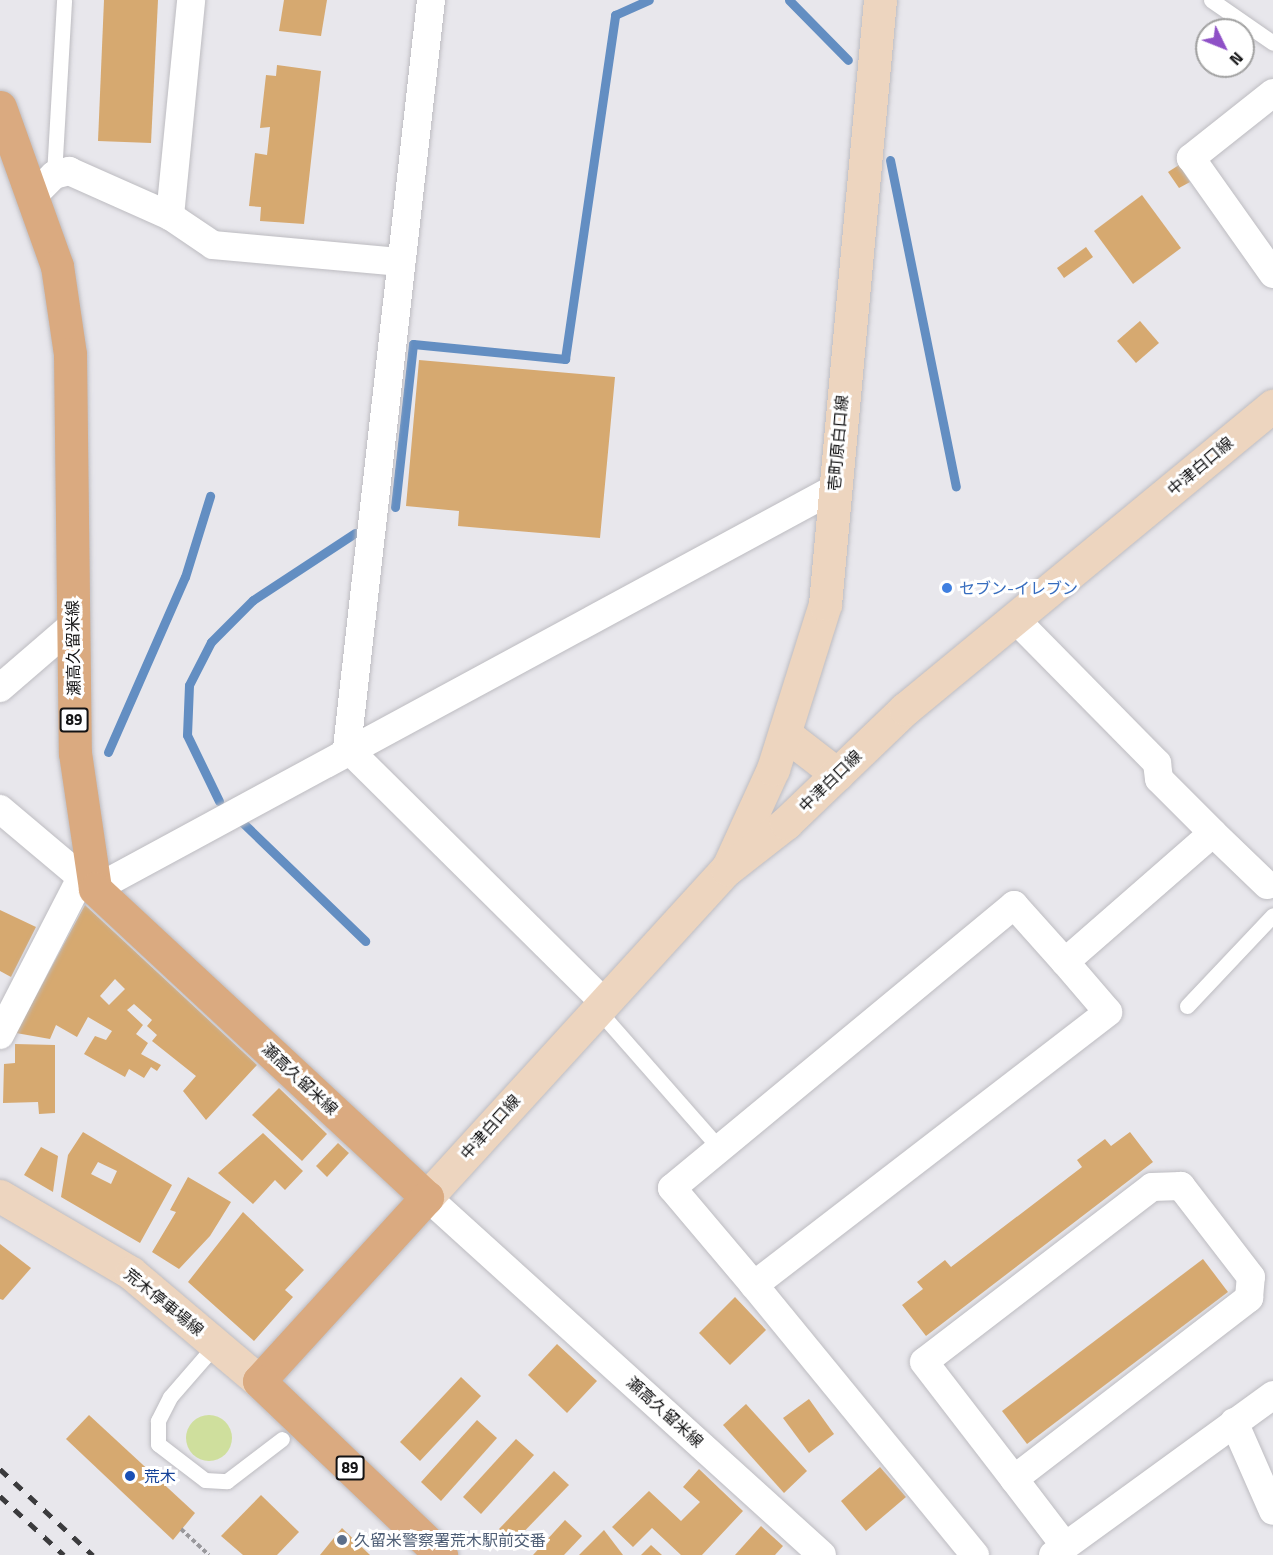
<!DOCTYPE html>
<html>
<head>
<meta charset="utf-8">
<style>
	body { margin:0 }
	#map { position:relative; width:1273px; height:1555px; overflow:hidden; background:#e8e7ec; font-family:"Titillium Web","Noto Sans JP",sans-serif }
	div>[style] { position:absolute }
	.green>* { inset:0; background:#cfdf9d }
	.round { border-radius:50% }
	.stream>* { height:9px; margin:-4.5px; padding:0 4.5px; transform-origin:4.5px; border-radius:4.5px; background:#638ec2 }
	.building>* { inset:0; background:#d6a970 }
	.path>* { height:4px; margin-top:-2px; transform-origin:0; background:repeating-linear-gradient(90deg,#99989c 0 4.5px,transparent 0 7.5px) }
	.roads { filter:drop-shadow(0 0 2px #bdbcc1) drop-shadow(0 0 2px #bdbcc1) }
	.lane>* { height:15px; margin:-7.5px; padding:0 7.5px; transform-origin:7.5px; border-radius:7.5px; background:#fff }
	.street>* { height:28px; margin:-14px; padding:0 14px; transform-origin:14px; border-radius:14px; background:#fff }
	.secondary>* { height:33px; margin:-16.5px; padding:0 16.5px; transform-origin:16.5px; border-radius:16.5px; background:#edd5bf }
	.primary>* { height:33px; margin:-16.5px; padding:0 16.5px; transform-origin:16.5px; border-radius:16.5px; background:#daaa80 }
	.rail>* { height:4.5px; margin-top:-2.25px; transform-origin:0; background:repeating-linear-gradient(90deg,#3b3b3d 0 10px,transparent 0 20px) }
	.dots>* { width:16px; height:16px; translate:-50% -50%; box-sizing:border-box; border:3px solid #fff; border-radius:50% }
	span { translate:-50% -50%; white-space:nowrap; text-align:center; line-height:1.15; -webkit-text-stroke:6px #fff; paint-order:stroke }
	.shield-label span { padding:2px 4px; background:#fff; border:2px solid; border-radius:4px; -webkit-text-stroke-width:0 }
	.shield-label { font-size:15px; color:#131314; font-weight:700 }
	.street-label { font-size:16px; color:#131314 }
	.shop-label { font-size:16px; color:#366cbe }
	.left { translate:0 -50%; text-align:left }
	.transit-label { font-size:16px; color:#164399 }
	.service-label { font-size:16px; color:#4e5e75 }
	.north { position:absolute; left:1195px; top:18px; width:60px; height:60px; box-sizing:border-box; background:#fff; border:2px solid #a1a1a1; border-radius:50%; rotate:133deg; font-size:16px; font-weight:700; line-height:24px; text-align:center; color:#131314 }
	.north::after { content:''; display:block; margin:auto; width:21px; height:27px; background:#8e50c6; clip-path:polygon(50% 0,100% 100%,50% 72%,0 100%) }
</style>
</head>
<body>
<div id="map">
	<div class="green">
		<i class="round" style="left:186px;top:1415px;width:46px;height:46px"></i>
	</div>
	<div class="stream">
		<i style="left:789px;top:0;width:84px;rotate:45.5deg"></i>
		<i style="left:890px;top:160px;width:333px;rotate:78.6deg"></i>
		<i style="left:395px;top:507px;width:164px;rotate:-83.7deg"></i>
		<i style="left:413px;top:344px;width:153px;rotate:5.6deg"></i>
		<i style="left:565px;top:359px;width:348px;rotate:-81.7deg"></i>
		<i style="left:615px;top:15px;width:37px;rotate:-24deg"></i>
		<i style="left:108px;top:752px;width:191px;rotate:-66.3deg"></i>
		<i style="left:185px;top:577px;width:85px;rotate:-72.8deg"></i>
		<i style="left:219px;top:801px;width:73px;rotate:-115.9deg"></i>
		<i style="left:187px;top:735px;width:50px;rotate:-87.7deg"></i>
		<i style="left:189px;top:685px;width:48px;rotate:-62.9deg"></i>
		<i style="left:211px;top:642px;width:59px;rotate:-45deg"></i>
		<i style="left:253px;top:600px;width:122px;rotate:-33.3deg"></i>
		<i style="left:243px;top:823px;width:170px;rotate:44deg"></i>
	</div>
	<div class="building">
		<i style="clip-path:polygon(104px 0,158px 0,151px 143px,98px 141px)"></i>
		<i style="clip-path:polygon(284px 0,327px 0,321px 36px,279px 31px)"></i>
		<i style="clip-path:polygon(277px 65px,321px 71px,304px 224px,260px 221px,261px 207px,249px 206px,255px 153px,267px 155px,270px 127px,260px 128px,266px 75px,276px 76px)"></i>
		<i style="clip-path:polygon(1179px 165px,1190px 182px,1179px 188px,1168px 172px)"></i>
		<i style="clip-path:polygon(1142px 195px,1181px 248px,1133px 284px,1094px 231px)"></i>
		<i style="clip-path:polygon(1086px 247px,1093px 257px,1064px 278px,1057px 268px)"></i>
		<i style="clip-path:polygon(1140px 321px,1159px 343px,1136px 363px,1117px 341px)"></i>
		<i style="clip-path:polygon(419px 360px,615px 377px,600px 538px,458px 526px,459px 511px,406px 506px)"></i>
		<i style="clip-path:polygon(evenodd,85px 905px,257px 1065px,206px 1120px,183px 1091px,196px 1076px,152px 1041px,157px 1035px,147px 1026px,152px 1020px,134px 1004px,127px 1010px,143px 1025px,136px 1034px,148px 1043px,141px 1054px,161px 1065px,157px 1071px,151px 1067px,144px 1078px,129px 1069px,125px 1077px,84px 1054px,95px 1036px,106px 1040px,112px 1031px,88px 1017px,77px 1037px,56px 1025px,50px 1039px,16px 1033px,85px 905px,115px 979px,125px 989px,109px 1005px,100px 996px,115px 979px)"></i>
		<i style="clip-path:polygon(0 910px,36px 927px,11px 977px,0 971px)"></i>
		<i style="clip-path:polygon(15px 1044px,55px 1045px,55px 1113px,39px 1114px,38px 1102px,3px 1103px,4px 1064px,15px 1063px)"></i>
		<i style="clip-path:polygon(279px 1088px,327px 1134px,302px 1161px,252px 1115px)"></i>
		<i style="clip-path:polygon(evenodd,83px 1132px,172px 1185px,140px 1243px,61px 1197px,68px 1155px,83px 1132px,98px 1162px,117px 1171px,111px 1184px,91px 1174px,98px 1162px)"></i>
		<i style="clip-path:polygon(1130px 1132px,1153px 1162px,926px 1336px,902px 1305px,923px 1289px,917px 1282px,945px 1260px,951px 1267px,1082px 1167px,1077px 1160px,1105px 1139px,1111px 1146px)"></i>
		<i style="clip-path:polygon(263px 1133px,303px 1171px,285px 1190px,275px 1180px,253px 1204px,218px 1173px)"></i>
		<i style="clip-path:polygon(338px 1143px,349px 1153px,327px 1177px,316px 1166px)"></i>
		<i style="clip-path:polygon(41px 1147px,58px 1156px,53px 1192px,24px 1175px)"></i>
		<i style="clip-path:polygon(188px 1177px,231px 1202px,210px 1236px,179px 1269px,152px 1252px,176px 1212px,170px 1210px)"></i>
		<i style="clip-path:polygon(243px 1212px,304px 1270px,285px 1290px,293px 1297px,254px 1341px,188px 1282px)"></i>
		<i style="clip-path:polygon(0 1244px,31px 1268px,3px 1300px,0 1299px)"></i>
		<i style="clip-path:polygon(1203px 1259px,1228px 1292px,1027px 1444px,1002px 1411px)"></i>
		<i style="clip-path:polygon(735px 1297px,766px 1330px,730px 1365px,699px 1333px)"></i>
		<i style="clip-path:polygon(557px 1344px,597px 1381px,567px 1413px,528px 1375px)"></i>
		<i style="clip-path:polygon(461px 1377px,481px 1396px,420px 1461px,400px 1442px)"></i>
		<i style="clip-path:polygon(809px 1399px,834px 1434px,809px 1453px,783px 1418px)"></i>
		<i style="clip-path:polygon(746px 1404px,807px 1471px,784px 1493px,723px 1425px)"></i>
		<i style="clip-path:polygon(89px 1415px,195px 1513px,173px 1540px,66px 1439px)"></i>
		<i style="clip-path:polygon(477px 1420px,497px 1438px,441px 1501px,421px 1482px)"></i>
		<i style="clip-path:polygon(516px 1439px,534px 1455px,481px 1514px,463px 1497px)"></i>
		<i style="clip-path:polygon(880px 1467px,906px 1497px,866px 1531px,841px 1501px)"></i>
		<i style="clip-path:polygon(699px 1469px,743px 1511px,702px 1555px,681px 1555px,652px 1528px,633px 1547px,612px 1527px,649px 1491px,681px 1521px,700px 1502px,683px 1487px)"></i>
		<i style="clip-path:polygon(554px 1471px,569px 1485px,514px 1542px,499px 1529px)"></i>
		<i style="clip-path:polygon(261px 1495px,299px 1532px,277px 1555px,243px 1555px,221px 1536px)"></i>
		<i style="clip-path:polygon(565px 1520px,582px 1536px,564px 1555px,533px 1555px)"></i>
		<i style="clip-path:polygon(761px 1526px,783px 1546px,775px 1555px,735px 1555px)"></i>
		<i style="clip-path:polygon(342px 1528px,370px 1555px,320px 1555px)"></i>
		<i style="clip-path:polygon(604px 1530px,623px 1555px,579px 1555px)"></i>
		<i style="clip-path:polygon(651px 1545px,662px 1555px,641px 1555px)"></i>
	</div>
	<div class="path">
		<i style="left:181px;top:1529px;width:38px;rotate:43deg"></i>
	</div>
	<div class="roads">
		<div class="lane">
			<i style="left:1211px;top:0;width:75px;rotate:34.7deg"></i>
			<i style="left:54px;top:175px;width:175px;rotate:-86.7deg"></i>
			<i style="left:1187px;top:1006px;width:125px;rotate:-46.6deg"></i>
			<i style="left:598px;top:1010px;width:185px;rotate:48.7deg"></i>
			<i style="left:216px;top:1344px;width:70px;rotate:131deg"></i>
			<i style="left:170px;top:1397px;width:27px;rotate:117deg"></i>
			<i style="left:158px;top:1421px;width:23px;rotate:90deg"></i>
			<i style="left:158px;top:1444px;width:59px;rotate:37.5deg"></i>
			<i style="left:205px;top:1480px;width:22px;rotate:3deg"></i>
			<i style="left:227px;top:1481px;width:69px;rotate:-37.4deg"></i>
		</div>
		<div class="street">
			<i style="left:1273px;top:93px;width:105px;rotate:141.6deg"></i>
			<i style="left:1191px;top:158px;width:142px;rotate:54.7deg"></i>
			<i style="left:35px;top:194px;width:27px;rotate:-45deg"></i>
			<i style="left:54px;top:175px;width:16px;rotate:-15deg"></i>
			<i style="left:69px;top:171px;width:111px;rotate:24deg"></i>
			<i style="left:170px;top:216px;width:52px;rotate:34deg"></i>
			<i style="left:213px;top:245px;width:189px;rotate:5.2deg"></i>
			<i style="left:170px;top:216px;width:217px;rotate:-84.4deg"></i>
			<i style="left:0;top:688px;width:96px;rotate:-40.8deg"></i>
			<i style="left:347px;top:748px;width:753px;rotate:-83.59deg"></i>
			<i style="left:347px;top:748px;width:361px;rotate:44.7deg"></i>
			<i style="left:0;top:809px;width:124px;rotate:40.1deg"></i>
			<i style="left:95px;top:889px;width:840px;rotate:-28.43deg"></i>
			<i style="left:1213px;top:833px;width:75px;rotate:43.9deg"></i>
			<i style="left:0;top:1035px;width:177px;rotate:-62.7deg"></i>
			<i style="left:427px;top:1197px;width:533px;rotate:42.19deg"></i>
			<i style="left:754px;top:1285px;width:127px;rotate:-130.2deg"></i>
			<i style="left:672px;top:1188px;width:444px;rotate:-39.6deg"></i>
			<i style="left:1014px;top:905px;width:76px;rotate:48.2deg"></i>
			<i style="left:1234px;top:1422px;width:97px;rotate:66.3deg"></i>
			<i style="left:1014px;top:1479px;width:297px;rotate:-37.6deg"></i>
			<i style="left:1249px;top:1298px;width:21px;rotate:-85deg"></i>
			<i style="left:1251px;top:1277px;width:115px;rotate:-127.6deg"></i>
			<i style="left:1181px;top:1186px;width:29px;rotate:178deg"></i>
			<i style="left:1152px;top:1187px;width:287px;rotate:142.5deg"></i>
			<i style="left:924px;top:1362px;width:148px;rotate:52.4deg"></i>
			<i style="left:1014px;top:1479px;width:84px;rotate:52.7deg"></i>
			<i style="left:975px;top:1555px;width:349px;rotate:-129.3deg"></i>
			<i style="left:754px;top:1285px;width:447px;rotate:-37.6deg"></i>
			<i style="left:1108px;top:1012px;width:66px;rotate:-130.7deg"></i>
			<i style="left:1065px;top:962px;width:196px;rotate:-41.1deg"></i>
			<i style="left:1213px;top:833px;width:76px;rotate:-135deg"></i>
			<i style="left:1159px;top:779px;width:16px;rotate:-97deg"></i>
			<i style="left:1157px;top:763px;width:202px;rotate:-134.6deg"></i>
			<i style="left:1053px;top:1555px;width:272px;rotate:-36deg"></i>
		</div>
		<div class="secondary">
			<i style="left:785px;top:734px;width:66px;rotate:37.6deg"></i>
			<i style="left:729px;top:865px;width:106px;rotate:-65.4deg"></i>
			<i style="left:773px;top:769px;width:173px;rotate:-72.5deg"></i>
			<i style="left:825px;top:604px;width:606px;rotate:-84.8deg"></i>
			<i style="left:0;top:1196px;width:152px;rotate:30.4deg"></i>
			<i style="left:131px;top:1273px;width:167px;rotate:40.2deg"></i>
			<i style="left:427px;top:1197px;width:445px;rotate:-47.6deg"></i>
			<i style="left:727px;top:869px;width:75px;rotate:-37.9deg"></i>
			<i style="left:786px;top:823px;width:165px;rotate:-43.8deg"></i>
			<i style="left:905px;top:709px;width:477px;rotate:-39.5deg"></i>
		</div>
		<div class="primary">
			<i style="left:0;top:107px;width:169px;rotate:70.3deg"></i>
			<i style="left:57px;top:266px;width:89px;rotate:81.6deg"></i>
			<i style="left:70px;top:354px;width:399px;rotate:89.3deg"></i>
			<i style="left:75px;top:753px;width:137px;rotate:81.6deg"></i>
			<i style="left:95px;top:889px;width:453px;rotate:42.9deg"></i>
			<i style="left:427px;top:1197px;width:249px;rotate:132.4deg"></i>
			<i style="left:259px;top:1381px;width:252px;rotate:43.7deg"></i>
		</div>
	</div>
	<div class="rail">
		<i style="left:0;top:1469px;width:127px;rotate:42.8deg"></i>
		<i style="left:0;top:1496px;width:87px;rotate:42.7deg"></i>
	</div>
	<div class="dots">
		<i style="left:947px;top:588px;background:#3f7fe0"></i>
		<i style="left:130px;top:1476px;background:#1a4fb4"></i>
		<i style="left:342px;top:1540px;background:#5c6f8a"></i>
	</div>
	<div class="shield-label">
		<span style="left:74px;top:720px">89</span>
		<span style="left:350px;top:1468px">89</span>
	</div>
	<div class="street-label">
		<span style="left:838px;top:443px;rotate:-85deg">壱町原白口線</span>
		<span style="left:1200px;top:466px;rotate:-40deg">中津白口線</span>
		<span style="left:73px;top:648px;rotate:-91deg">瀬高久留米線</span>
		<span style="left:830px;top:781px;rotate:-44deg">中津白口線</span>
		<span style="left:300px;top:1079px;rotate:43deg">瀬高久留米線</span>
		<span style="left:490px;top:1127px;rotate:-48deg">中津白口線</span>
		<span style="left:164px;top:1302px;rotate:39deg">荒木停車場線</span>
		<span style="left:665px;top:1412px;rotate:42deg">瀬高久留米線</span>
	</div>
	<div class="shop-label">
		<span class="left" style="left:959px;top:588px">セブン-イレブン</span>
	</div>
	<div class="transit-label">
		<span class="left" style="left:144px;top:1476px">荒木</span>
	</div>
	<div class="service-label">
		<span class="left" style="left:354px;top:1540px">久留米警察署荒木駅前交番</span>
	</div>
	<div class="north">N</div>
</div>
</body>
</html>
